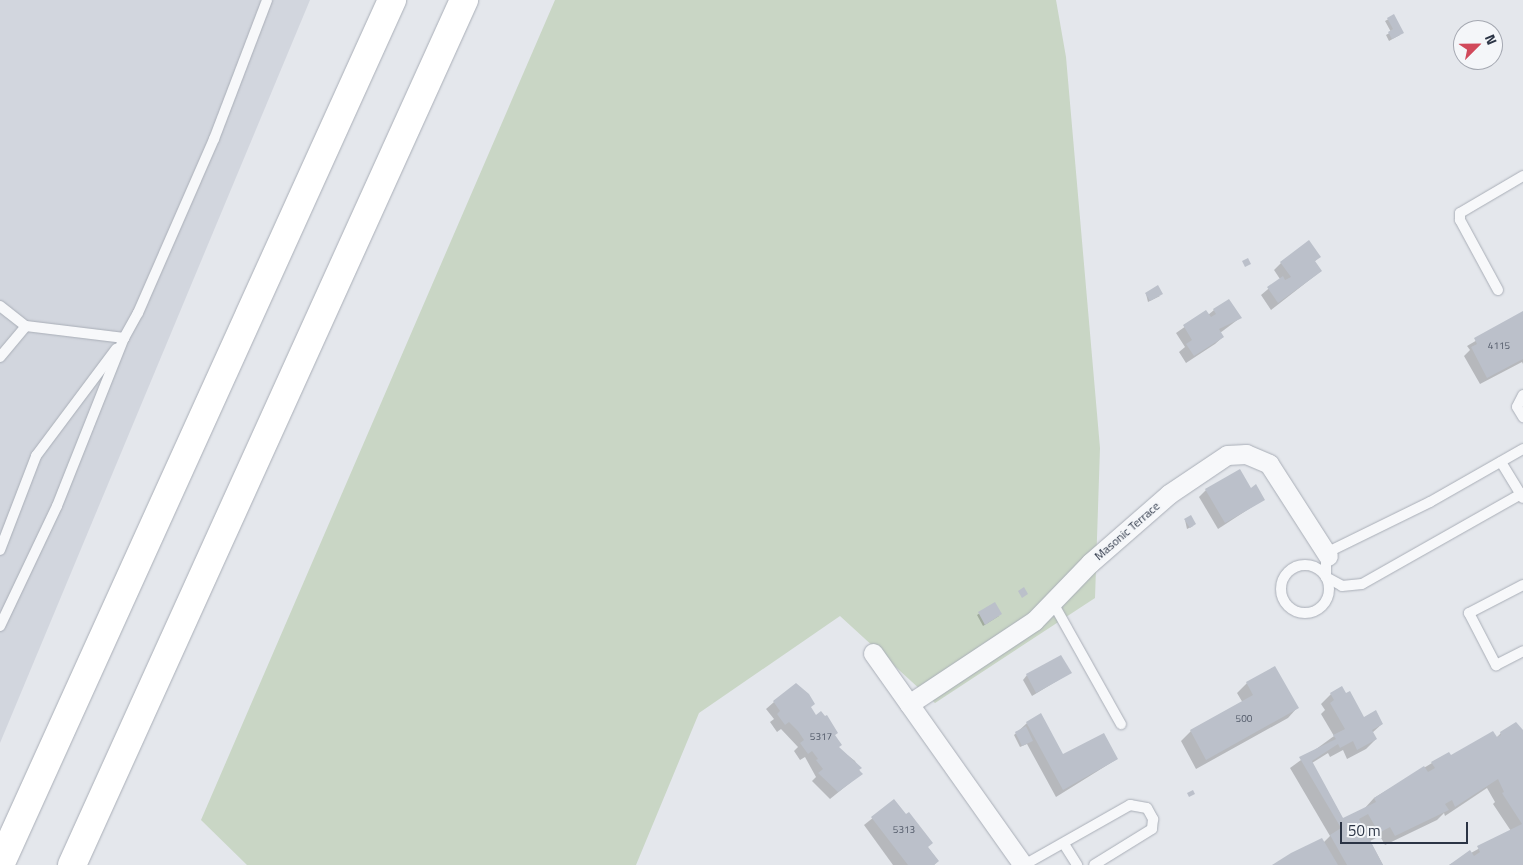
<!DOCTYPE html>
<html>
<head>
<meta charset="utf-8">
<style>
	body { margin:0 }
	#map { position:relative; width:1523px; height:865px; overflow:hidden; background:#e4e7ec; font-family:"Titillium Web",sans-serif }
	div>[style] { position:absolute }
	.built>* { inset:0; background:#d2d6de }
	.green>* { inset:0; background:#c9d6c5 }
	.shadow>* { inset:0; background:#0003 }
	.building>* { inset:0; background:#bbc0ca }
	.roads { filter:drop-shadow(0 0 1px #a9aeb7) drop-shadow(0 0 1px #a9aeb7) }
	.lane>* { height:10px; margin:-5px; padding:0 5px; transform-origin:5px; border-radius:5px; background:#f7f8fa }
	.lane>.ring { margin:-5px; padding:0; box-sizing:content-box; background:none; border:10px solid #f7f8fa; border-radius:50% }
	.street>* { height:19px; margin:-9.5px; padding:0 9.5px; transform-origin:9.5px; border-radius:9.5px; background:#f7f8fa }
	.highway>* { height:28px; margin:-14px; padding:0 14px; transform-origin:14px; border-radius:14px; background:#fff }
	span { translate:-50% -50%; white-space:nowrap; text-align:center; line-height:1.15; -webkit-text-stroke:4px #f4f6f9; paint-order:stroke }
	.number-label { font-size:10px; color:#4f5766 }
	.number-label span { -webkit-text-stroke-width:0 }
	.street-label { font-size:12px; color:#2b3445 }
	.north { position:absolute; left:1453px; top:20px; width:50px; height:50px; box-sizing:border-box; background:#f4f6f9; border:1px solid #a4a8b1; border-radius:50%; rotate:67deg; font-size:14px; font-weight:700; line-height:20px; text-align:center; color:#2b3445 }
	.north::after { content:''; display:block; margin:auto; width:18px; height:22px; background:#d1495b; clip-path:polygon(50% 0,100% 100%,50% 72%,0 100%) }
	.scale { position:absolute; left:1340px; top:822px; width:128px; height:22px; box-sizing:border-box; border:2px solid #2b3445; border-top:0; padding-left:6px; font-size:15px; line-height:18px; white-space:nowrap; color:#2b3445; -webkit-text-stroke:4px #f4f6f9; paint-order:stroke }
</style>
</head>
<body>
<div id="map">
	<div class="built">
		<i style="clip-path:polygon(0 0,310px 0,0 743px)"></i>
	</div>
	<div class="green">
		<i style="clip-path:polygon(555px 0,1056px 0,1066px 57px,1100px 448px,1095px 598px,935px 703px,840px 616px,699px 713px,636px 865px,247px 865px,201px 820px)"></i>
	</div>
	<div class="shadow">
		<i style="clip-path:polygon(1394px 16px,1400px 35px,1389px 41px,1386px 35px,1391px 32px,1385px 21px)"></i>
		<i style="clip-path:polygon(1319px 257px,1314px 262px,1321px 271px,1271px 310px,1261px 295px,1280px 279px,1274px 270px,1281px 263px)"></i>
		<i style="clip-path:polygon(1146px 294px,1160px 296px,1148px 302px)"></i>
		<i style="clip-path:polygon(1214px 310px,1240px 318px,1220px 333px,1223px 337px,1215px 344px,1186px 363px,1179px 352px,1185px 347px,1176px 333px,1206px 312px,1208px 315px)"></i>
		<i style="clip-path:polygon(1523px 313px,1523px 364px,1522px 362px,1480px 384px,1464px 356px,1470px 350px,1467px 346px)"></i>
		<i style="clip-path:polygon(1250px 489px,1264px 499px,1218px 529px,1199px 497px,1206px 490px)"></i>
		<i style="clip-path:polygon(1185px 520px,1193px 526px,1187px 529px)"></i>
		<i style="clip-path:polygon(994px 604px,999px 616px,983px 626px,977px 615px)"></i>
		<i style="clip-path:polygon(1070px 673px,1032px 696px,1023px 680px,1027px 675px)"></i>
		<i style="clip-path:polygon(1247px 683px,1297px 708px,1288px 718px,1196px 769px,1181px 741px,1191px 731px,1243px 703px,1237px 693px)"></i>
		<i style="clip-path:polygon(1331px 694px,1364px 718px,1382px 724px,1372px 733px,1376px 739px,1366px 749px,1347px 759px,1343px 750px,1330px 757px,1328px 753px,1312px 763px,1343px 819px,1364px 809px,1374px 798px,1432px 763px,1496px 738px,1501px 733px,1523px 734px,1523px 865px,1449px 865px,1511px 831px,1493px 804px,1495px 802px,1487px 788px,1445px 816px,1444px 813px,1437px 820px,1385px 845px,1380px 836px,1370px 841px,1383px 865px,1275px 865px,1323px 843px,1330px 836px,1290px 768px,1334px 736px,1321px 714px,1325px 710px,1321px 704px)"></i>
		<i style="clip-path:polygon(774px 702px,809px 708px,816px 716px,821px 713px,837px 732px,834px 736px,837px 747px,855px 761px,861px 774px,830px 799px,812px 781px,816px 777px,805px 757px,800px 760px,794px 751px,798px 747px,781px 729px,777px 732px,770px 722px,774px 719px,766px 709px)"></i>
		<i style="clip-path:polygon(1027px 723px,1063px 756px,1117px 759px,1056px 797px,1027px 744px,1020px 747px,1014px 735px)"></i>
		<i style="clip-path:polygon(894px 801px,938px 861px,934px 865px,893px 865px,864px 825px)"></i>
	</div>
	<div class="building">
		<i style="clip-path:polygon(1394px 14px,1404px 33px,1392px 39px,1388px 32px,1393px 29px,1387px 18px)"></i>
		<i style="clip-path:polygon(1309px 240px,1321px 257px,1315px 261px,1322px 271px,1278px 303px,1267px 287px,1283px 276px,1285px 280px,1291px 277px,1280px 262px)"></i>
		<i style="clip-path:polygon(1248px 258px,1251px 264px,1245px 267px,1242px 261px)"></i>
		<i style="clip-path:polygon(1158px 285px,1163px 294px,1150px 301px,1145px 293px)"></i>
		<i style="clip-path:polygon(1229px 299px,1242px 318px,1219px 329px,1224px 337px,1194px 356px,1186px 344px,1192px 340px,1183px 325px,1206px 310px,1211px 317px,1216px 314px,1213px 309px)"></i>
		<i style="clip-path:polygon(1523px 311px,1523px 359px,1487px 378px,1471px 347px,1477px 344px,1474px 338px)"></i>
		<i style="clip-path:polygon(1240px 469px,1251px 488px,1256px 484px,1265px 500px,1225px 523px,1205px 489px)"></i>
		<i style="clip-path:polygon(1191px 515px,1196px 524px,1190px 528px,1184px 519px)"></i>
		<i style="clip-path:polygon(1024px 587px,1028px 594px,1022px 598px,1018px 591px)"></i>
		<i style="clip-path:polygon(995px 602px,1002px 614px,985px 625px,978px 612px)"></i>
		<i style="clip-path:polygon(1061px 655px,1072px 673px,1036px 693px,1026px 674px)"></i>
		<i style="clip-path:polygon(1275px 666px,1299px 708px,1206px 760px,1190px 730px,1253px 695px,1246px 682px)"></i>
		<i style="clip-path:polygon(796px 683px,809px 694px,815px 704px,811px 707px,816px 715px,821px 711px,825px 716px,827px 715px,838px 733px,835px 735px,842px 745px,839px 747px,862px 768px,859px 770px,863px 774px,838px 792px,818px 773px,823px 769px,816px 760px,818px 759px,812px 751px,808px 754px,800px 743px,804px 740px,798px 731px,789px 722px,785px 725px,777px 714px,780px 711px,773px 701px)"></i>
		<i style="clip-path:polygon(1342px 686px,1346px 693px,1350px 691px,1364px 717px,1376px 710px,1383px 724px,1372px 730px,1377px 739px,1357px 750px,1353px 741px,1340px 748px,1338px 744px,1312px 761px,1343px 818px,1376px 802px,1374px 798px,1424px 766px,1428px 772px,1435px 768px,1431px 762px,1449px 752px,1451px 755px,1493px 731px,1497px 737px,1501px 735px,1500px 732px,1516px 722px,1523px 730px,1523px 865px,1449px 865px,1470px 850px,1474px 856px,1480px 852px,1477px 846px,1522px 824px,1502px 793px,1504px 792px,1498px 779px,1455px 807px,1452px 800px,1445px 804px,1449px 810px,1395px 836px,1390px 827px,1379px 833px,1368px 814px,1359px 819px,1383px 865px,1347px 865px,1330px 835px,1341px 828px,1299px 757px,1336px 739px,1333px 735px,1345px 729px,1330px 703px,1334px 700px,1330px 693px)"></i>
		<i style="clip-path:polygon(1041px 713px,1063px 754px,1104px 733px,1118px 759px,1063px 790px,1026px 722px)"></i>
		<i style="clip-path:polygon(1026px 726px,1033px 741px,1022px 746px,1015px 732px)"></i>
		<i style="clip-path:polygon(1193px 790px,1195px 794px,1189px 797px,1187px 793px)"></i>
		<i style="clip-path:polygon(894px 799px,906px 814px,909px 812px,933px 843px,928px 847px,939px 861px,934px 865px,908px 865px,871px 817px)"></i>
		<i style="clip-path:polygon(1322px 838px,1338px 865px,1272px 865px,1291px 853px)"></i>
	</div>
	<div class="roads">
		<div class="lane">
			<i style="left:1498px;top:290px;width:80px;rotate:-118.5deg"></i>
			<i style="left:1460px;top:220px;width:7px;rotate:-90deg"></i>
			<i style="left:1460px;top:213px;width:73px;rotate:-30.4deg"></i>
			<i style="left:0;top:306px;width:33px;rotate:38deg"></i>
			<i style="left:0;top:357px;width:40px;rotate:-50deg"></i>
			<i style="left:26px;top:326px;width:99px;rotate:7deg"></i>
			<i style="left:124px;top:338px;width:29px;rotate:-61deg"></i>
			<i style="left:138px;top:313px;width:190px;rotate:-66.4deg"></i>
			<i style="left:214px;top:139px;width:149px;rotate:-69.1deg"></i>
			<i style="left:1523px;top:395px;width:13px;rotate:117deg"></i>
			<i style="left:1517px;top:407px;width:12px;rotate:59deg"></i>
			<i style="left:1523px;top:449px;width:107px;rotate:150.3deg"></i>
			<i style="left:1430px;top:502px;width:109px;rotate:153.9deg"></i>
			<i style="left:1332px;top:550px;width:12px;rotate:121deg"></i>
			<i style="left:1326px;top:560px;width:17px;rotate:90deg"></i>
			<i style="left:1326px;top:577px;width:18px;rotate:29deg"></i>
			<i style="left:1342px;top:586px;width:20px;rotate:-6deg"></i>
			<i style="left:1362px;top:584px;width:185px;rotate:-29.5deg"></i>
			<i style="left:1501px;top:462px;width:42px;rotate:58.6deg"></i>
			<i style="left:0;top:550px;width:101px;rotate:-69deg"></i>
			<i style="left:36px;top:456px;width:134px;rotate:-53.2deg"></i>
			<i class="ring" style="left:1281px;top:565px;width:38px;height:38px"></i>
			<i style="left:1523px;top:585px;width:61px;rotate:152.6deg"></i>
			<i style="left:1469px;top:613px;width:59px;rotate:62.6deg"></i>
			<i style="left:1496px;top:665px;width:30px;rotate:-27deg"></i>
			<i style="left:1053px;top:603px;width:139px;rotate:60.7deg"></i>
			<i style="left:0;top:626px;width:133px;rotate:-64.6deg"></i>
			<i style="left:57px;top:506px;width:181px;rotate:-68.3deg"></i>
			<i style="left:1064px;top:844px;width:25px;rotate:58deg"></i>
			<i style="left:1024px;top:865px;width:122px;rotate:-29.5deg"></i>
			<i style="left:1130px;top:805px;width:17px;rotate:10deg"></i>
			<i style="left:1147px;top:808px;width:13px;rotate:61deg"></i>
			<i style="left:1153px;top:819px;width:10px;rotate:96deg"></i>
			<i style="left:1152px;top:829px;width:68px;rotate:148.2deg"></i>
		</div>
		<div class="street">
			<i style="left:873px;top:653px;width:260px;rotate:54.7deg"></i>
			<i style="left:909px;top:704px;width:150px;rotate:-33.6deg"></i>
			<i style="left:1034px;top:621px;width:81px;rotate:-46deg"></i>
			<i style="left:1090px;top:563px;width:105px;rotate:-41.1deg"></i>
			<i style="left:1169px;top:494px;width:70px;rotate:-33.9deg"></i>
			<i style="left:1227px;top:455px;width:19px;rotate:-3deg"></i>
			<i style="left:1246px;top:454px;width:25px;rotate:23deg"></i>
			<i style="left:1269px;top:464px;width:109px;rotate:57.3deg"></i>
		</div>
		<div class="highway">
			<i style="left:0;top:865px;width:950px;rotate:-65.62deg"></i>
			<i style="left:72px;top:865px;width:950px;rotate:-65.62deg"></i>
		</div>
	</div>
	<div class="number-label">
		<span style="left:1499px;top:346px">4115</span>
		<span style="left:1244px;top:719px">500</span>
		<span style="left:821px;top:737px">5317</span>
		<span style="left:904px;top:830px">5313</span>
	</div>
	<div class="street-label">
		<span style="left:1127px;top:531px;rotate:-41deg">Masonic Terrace</span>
	</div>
	<div class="north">N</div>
	<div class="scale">50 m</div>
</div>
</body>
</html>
